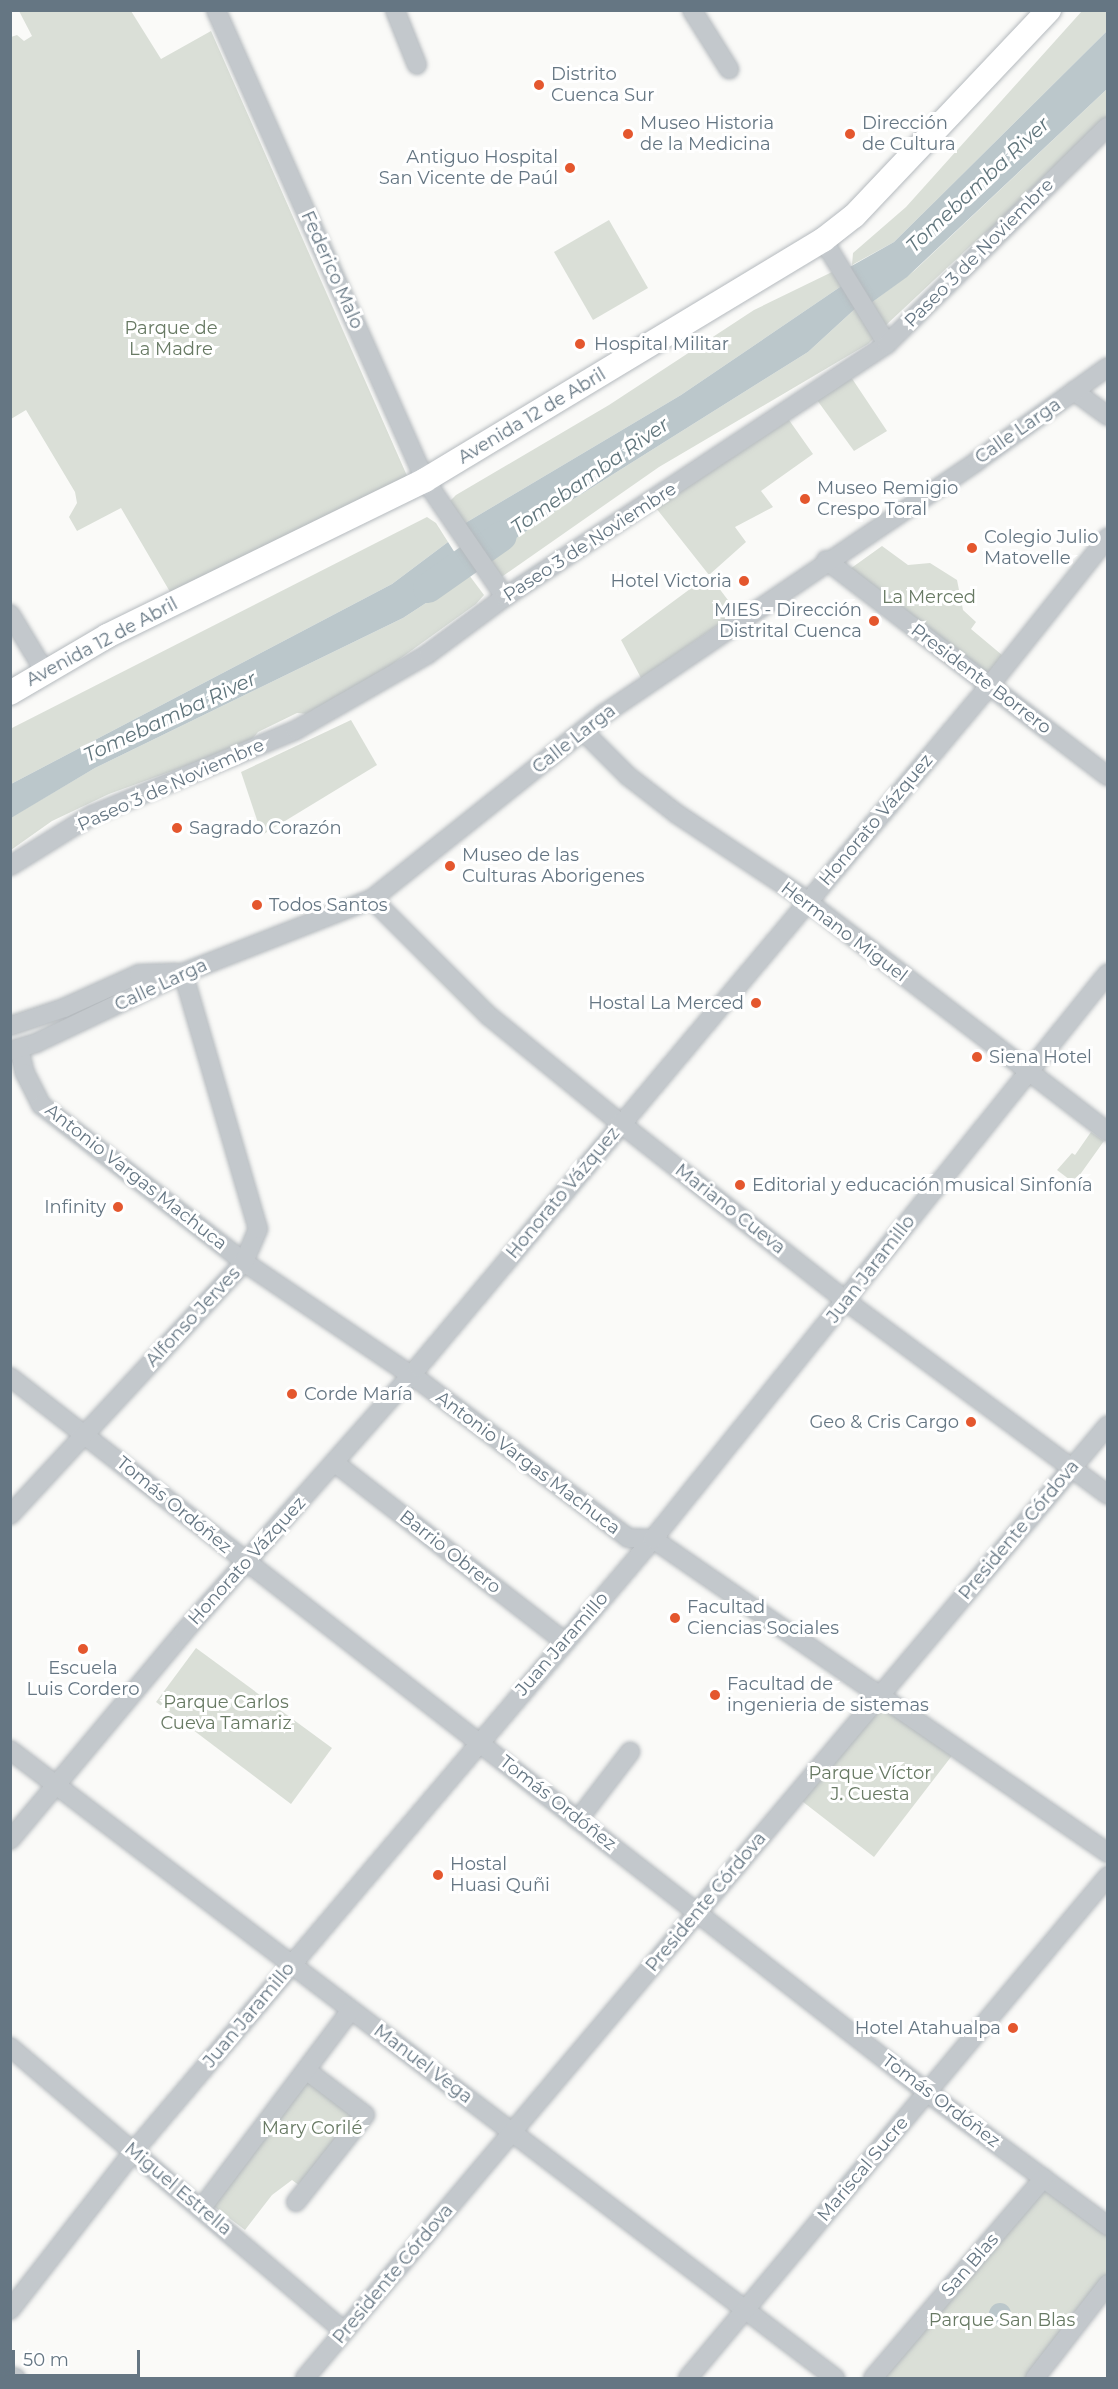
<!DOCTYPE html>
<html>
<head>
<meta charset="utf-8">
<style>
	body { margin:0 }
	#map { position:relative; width:1118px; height:2389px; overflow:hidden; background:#fafaf8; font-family:Montserrat,sans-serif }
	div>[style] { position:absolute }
	.green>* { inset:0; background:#dadfd7 }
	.water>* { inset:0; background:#bbc7cb }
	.round { border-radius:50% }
	.river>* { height:30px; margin:-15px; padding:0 15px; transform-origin:15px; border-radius:15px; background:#bbc7cb }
	.roads { filter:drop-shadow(0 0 2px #b5babe) drop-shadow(0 0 2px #b5babe) }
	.minor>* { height:18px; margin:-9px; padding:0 9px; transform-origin:9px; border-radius:9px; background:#c3c8cc }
	.major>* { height:24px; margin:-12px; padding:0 12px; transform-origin:12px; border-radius:12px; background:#fff }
	.dots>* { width:16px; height:16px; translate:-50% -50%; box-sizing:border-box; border:3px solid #fff; border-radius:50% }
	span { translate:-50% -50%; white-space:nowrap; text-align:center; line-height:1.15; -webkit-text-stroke:6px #fff; paint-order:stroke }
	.poi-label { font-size:18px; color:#657683 }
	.left { translate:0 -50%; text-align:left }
	.right { translate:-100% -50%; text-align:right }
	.street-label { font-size:18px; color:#657683 }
	.park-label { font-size:18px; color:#687a64 }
	.water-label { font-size:20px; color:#60757c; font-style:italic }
	.frame { position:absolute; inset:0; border:12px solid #657683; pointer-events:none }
	.scale { position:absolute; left:12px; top:2350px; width:128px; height:27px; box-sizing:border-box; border:3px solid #657683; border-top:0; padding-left:8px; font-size:18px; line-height:21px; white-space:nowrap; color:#657683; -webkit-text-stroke:4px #fff; paint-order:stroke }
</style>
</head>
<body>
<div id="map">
	<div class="green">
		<i style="clip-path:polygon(19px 11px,131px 11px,161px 59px,211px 31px,408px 478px,173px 597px,121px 508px,77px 531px,69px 517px,77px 503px,75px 492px,26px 410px,11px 419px,11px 37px,17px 35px,24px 41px,32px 36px)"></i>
		<i style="clip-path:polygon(1082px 11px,1107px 11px,1107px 31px,894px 242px,852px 265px,853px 253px,906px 207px)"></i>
		<i style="clip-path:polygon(1107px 89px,1107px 118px,1009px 216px,981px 236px,885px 326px,871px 303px,914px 271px)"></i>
		<i style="clip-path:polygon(609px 220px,648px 288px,593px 320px,554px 252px)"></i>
		<i style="clip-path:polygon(832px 272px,843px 285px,681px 395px,462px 525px,450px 501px,456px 495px,609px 405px,754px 310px)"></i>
		<i style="clip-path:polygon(857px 307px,875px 337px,868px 344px,659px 467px,500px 578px,486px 559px,561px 507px,808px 352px)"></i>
		<i style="clip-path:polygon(851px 377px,887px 431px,854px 451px,817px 400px)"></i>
		<i style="clip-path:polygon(789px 420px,813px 454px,761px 491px,773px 507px,735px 527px,746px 542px,709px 575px,737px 612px,641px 678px,621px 640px,709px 575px,656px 508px)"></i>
		<i style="clip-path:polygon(427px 517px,436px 523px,448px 542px,392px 584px,11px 784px,10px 729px)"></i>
		<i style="clip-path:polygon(882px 546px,908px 565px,930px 563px,957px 580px,963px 610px,976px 622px,971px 629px,1002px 655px,983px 680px,843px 574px)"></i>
		<i style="clip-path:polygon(469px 575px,484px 595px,476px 604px,383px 671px,309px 714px,297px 713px,258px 732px,249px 743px,109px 794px,52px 821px,11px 850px,10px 818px,95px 768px,403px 618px)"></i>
		<i style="clip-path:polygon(351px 720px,377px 765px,262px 835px,241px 772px)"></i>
		<i style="clip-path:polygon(1091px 1132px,1104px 1141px,1074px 1183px,1057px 1170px,1072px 1153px,1075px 1155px)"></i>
		<i style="clip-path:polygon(196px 1648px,332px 1748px,291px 1804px,156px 1702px)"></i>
		<i style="clip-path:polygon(879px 1700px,954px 1753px,874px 1857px,798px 1798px)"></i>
		<i style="clip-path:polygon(309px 2079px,358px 2122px,304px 2189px,292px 2180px,272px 2195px,245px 2230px,212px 2205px)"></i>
		<i style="clip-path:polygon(1042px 2186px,1107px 2230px,1107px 2276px,1030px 2378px,877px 2378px)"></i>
	</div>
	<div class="water">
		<i style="clip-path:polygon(1107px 31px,1107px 89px,907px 277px,871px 303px,848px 268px,894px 242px)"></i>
		<i style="clip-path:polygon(843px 285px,857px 307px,808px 352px,561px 507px,486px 559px,462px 525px,681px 395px)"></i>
		<i style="clip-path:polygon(448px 542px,469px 575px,403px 618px,95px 768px,11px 818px,11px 784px,392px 584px)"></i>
		<i class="round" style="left:989px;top:2303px;width:22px;height:22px"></i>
	</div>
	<div class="river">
		<i style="left:428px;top:588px;width:90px;rotate:-35.1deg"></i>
	</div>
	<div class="roads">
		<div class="minor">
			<i style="left:216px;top:10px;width:514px;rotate:66.03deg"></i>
			<i style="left:425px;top:480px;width:142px;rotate:55.6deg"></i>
			<i style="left:395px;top:10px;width:59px;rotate:68.2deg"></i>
			<i style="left:692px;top:10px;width:70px;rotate:57.9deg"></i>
			<i style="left:823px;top:240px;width:122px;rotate:58.4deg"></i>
			<i style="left:1074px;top:391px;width:42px;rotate:36.3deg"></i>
			<i style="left:826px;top:560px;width:355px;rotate:37.5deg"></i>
			<i style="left:10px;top:614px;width:68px;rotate:58.9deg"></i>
			<i style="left:583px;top:731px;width:64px;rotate:45deg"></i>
			<i style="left:628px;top:776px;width:62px;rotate:37.8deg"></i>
			<i style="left:677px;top:814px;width:146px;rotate:33.6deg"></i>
			<i style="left:799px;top:895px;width:389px;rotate:37.5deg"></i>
			<i style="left:10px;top:866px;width:97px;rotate:-31.9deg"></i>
			<i style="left:92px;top:815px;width:221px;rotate:-22.6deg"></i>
			<i style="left:296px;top:730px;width:152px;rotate:-29.9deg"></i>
			<i style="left:428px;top:654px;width:96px;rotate:-36.5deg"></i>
			<i style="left:505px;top:597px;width:458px;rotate:-33.5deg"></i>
			<i style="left:887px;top:344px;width:310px;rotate:-44.6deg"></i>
			<i style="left:372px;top:899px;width:165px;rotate:45deg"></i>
			<i style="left:489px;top:1016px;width:169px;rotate:39.2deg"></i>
			<i style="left:620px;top:1123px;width:288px;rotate:38.2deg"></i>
			<i style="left:846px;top:1301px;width:326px;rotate:36.5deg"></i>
			<i style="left:10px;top:1026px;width:57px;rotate:-18.4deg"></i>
			<i style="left:64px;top:1008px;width:82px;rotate:-24.4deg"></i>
			<i style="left:139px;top:974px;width:37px;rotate:-2deg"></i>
			<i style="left:19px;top:1048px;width:26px;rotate:77deg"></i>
			<i style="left:25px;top:1073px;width:36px;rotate:63deg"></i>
			<i style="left:41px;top:1105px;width:257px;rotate:37.7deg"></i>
			<i style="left:244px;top:1262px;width:217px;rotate:34.1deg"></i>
			<i style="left:424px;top:1384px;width:256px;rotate:37deg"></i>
			<i style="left:628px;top:1538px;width:25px;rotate:2deg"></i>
			<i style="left:653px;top:1539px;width:553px;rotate:34.61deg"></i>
			<i style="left:10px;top:1051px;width:27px;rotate:-17deg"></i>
			<i style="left:36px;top:1043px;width:163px;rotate:-25.5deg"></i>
			<i style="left:183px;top:973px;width:203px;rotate:-21.4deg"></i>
			<i style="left:372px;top:899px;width:297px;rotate:-38.6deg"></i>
			<i style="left:604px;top:714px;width:451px;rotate:-34.1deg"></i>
			<i style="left:977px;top:461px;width:161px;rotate:-35.7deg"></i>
			<i style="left:10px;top:1377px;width:1164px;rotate:37.95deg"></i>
			<i style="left:928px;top:2093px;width:224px;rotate:36.5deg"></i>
			<i style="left:335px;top:1463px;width:290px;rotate:37.9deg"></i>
			<i style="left:10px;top:1515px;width:345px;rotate:-47.2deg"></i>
			<i style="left:244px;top:1262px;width:36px;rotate:-67deg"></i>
			<i style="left:258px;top:1229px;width:267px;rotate:-106.3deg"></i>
			<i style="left:10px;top:1750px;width:1037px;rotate:37.28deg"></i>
			<i style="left:578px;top:1820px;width:86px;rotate:-52.6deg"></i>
			<i style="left:10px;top:1840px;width:270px;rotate:-50.1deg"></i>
			<i style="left:183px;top:1633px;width:355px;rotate:-48.5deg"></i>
			<i style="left:418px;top:1367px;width:890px;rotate:-50.01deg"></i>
			<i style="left:990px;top:685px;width:189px;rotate:-51.4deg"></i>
			<i style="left:10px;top:2047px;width:438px;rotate:40.4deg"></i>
			<i style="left:296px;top:2202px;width:111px;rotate:-51.6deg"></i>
			<i style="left:365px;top:2115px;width:74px;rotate:-142.7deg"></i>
			<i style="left:201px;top:2209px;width:249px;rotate:-53deg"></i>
			<i style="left:10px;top:2310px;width:200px;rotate:-52.1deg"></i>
			<i style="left:133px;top:2152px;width:804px;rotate:-49.69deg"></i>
			<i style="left:653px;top:1539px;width:726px;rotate:-51.2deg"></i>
			<i style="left:10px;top:2376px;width:6px;rotate:18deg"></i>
			<i style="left:305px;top:2378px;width:1246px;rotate:-49.88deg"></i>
			<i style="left:688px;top:2378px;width:655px;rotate:-50.08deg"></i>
			<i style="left:873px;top:2378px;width:263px;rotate:-49.5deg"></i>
			<i style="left:1035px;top:2378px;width:119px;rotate:-52.2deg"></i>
		</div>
		<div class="major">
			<i style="left:10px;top:693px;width:113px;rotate:-30.4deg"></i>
			<i style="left:107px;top:636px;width:354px;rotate:-26.1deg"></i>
			<i style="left:425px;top:480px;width:465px;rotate:-31.1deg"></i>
			<i style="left:823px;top:240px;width:39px;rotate:-38deg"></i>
			<i style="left:854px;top:216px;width:284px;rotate:-46.6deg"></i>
		</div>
	</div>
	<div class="dots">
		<i style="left:539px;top:85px;background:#e4572e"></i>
		<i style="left:628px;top:134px;background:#e4572e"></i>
		<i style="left:850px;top:134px;background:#e4572e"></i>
		<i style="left:570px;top:168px;background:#e4572e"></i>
		<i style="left:580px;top:344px;background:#e4572e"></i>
		<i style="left:805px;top:499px;background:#e4572e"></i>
		<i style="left:972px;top:548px;background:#e4572e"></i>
		<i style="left:744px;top:581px;background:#e4572e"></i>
		<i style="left:874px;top:621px;background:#e4572e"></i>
		<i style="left:177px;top:828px;background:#e4572e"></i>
		<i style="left:450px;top:866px;background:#e4572e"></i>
		<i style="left:257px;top:905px;background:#e4572e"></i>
		<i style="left:756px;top:1003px;background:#e4572e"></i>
		<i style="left:977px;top:1057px;background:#e4572e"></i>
		<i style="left:740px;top:1185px;background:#e4572e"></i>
		<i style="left:118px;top:1207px;background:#e4572e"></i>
		<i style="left:292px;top:1394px;background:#e4572e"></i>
		<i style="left:971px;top:1422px;background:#e4572e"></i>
		<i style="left:675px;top:1618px;background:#e4572e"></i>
		<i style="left:83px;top:1649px;background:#e4572e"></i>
		<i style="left:715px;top:1695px;background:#e4572e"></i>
		<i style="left:438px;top:1875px;background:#e4572e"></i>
		<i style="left:1013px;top:2028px;background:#e4572e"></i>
	</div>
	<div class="poi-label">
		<span class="left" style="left:551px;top:85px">Distrito<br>Cuenca Sur</span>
		<span class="left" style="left:640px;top:134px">Museo Historia<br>de la Medicina</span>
		<span class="left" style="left:862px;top:134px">Dirección<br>de Cultura</span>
		<span class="right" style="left:558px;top:168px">Antiguo Hospital<br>San Vicente de Paúl</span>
		<span class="left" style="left:594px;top:344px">Hospital Militar</span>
		<span class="left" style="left:817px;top:499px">Museo Remigio<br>Crespo Toral</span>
		<span class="left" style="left:984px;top:548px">Colegio Julio<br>Matovelle</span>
		<span class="right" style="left:732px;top:581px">Hotel Victoria</span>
		<span class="right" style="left:862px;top:621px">MIES - Dirección<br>Distrital Cuenca</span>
		<span class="left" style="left:189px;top:828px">Sagrado Corazón</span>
		<span class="left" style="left:462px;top:866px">Museo de las<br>Culturas Aborigenes</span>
		<span class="left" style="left:269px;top:905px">Todos Santos</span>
		<span class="right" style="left:744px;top:1003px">Hostal La Merced</span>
		<span class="left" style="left:989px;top:1057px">Siena Hotel</span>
		<span class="left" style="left:752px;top:1185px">Editorial y educación musical Sinfonía</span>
		<span class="right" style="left:106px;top:1207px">Infinity</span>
		<span class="left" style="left:304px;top:1394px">Corde María</span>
		<span class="right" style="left:959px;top:1422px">Geo &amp; Cris Cargo</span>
		<span class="left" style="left:687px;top:1618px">Facultad<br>Ciencias Sociales</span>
		<span style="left:83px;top:1679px">Escuela<br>Luis Cordero</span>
		<span class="left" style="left:727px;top:1695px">Facultad de<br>ingenieria de sistemas</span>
		<span class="left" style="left:450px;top:1875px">Hostal<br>Huasi Quñi</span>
		<span class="right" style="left:1001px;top:2028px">Hotel Atahualpa</span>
	</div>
	<div class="street-label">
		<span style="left:979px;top:253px;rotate:-45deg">Paseo 3 de Noviembre</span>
		<span style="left:332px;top:270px;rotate:66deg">Federico Malo</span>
		<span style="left:532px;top:416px;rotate:-31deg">Avenida 12 de Abril</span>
		<span style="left:1018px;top:431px;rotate:-35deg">Calle Larga</span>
		<span style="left:590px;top:542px;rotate:-33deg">Paseo 3 de Noviembre</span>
		<span style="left:102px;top:642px;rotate:-28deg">Avenida 12 de Abril</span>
		<span style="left:981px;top:679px;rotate:37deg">Presidente Borrero</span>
		<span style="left:574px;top:739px;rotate:-38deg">Calle Larga</span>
		<span style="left:171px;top:785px;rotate:-24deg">Paseo 3 de Noviembre</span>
		<span style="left:876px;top:820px;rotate:-50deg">Honorato Vázquez</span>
		<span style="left:844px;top:932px;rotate:37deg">Hermano Miguel</span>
		<span style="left:161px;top:985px;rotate:-25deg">Calle Larga</span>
		<span style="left:136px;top:1177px;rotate:38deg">Antonio Vargas Machuca</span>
		<span style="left:563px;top:1193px;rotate:-50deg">Honorato Vázquez</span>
		<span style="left:730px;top:1209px;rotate:38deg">Mariano Cueva</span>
		<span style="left:871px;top:1269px;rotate:-52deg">Juan Jaramillo</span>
		<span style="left:193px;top:1317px;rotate:-47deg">Alfonso Jerves</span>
		<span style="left:528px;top:1463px;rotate:37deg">Antonio Vargas Machuca</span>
		<span style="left:174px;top:1505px;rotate:39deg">Tomás Ordóñez</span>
		<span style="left:1019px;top:1530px;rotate:-50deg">Presidente Córdova</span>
		<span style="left:450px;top:1552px;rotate:38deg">Barrio Obrero</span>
		<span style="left:247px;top:1561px;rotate:-48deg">Honorato Vázquez</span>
		<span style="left:562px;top:1644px;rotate:-49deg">Juan Jaramillo</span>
		<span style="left:558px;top:1803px;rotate:38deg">Tomás Ordóñez</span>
		<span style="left:706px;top:1902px;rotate:-50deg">Presidente Córdova</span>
		<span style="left:249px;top:2015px;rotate:-50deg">Juan Jaramillo</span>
		<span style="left:423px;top:2064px;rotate:37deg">Manuel Vega</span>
		<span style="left:941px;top:2101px;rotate:37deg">Tomás Ordóñez</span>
		<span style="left:863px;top:2169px;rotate:-50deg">Mariscal Sucre</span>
		<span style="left:178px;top:2189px;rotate:40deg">Miguel Estrella</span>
		<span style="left:970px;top:2265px;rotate:-49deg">San Blas</span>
		<span style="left:393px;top:2274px;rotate:-50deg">Presidente Córdova</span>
	</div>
	<div class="park-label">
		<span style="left:171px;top:339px">Parque de<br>La Madre</span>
		<span style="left:929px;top:597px">La Merced</span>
		<span style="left:226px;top:1713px">Parque Carlos<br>Cueva Tamariz</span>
		<span style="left:870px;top:1784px">Parque Víctor<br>J. Cuesta</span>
		<span style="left:312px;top:2128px">Mary Corilé</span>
		<span style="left:1002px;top:2320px">Parque San Blas</span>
	</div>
	<div class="water-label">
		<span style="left:978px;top:185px;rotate:-43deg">Tomebamba River</span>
		<span style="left:590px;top:476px;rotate:-35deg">Tomebamba River</span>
		<span style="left:170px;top:717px;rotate:-25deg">Tomebamba River</span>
	</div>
	<div class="frame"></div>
	<div class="scale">50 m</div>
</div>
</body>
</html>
